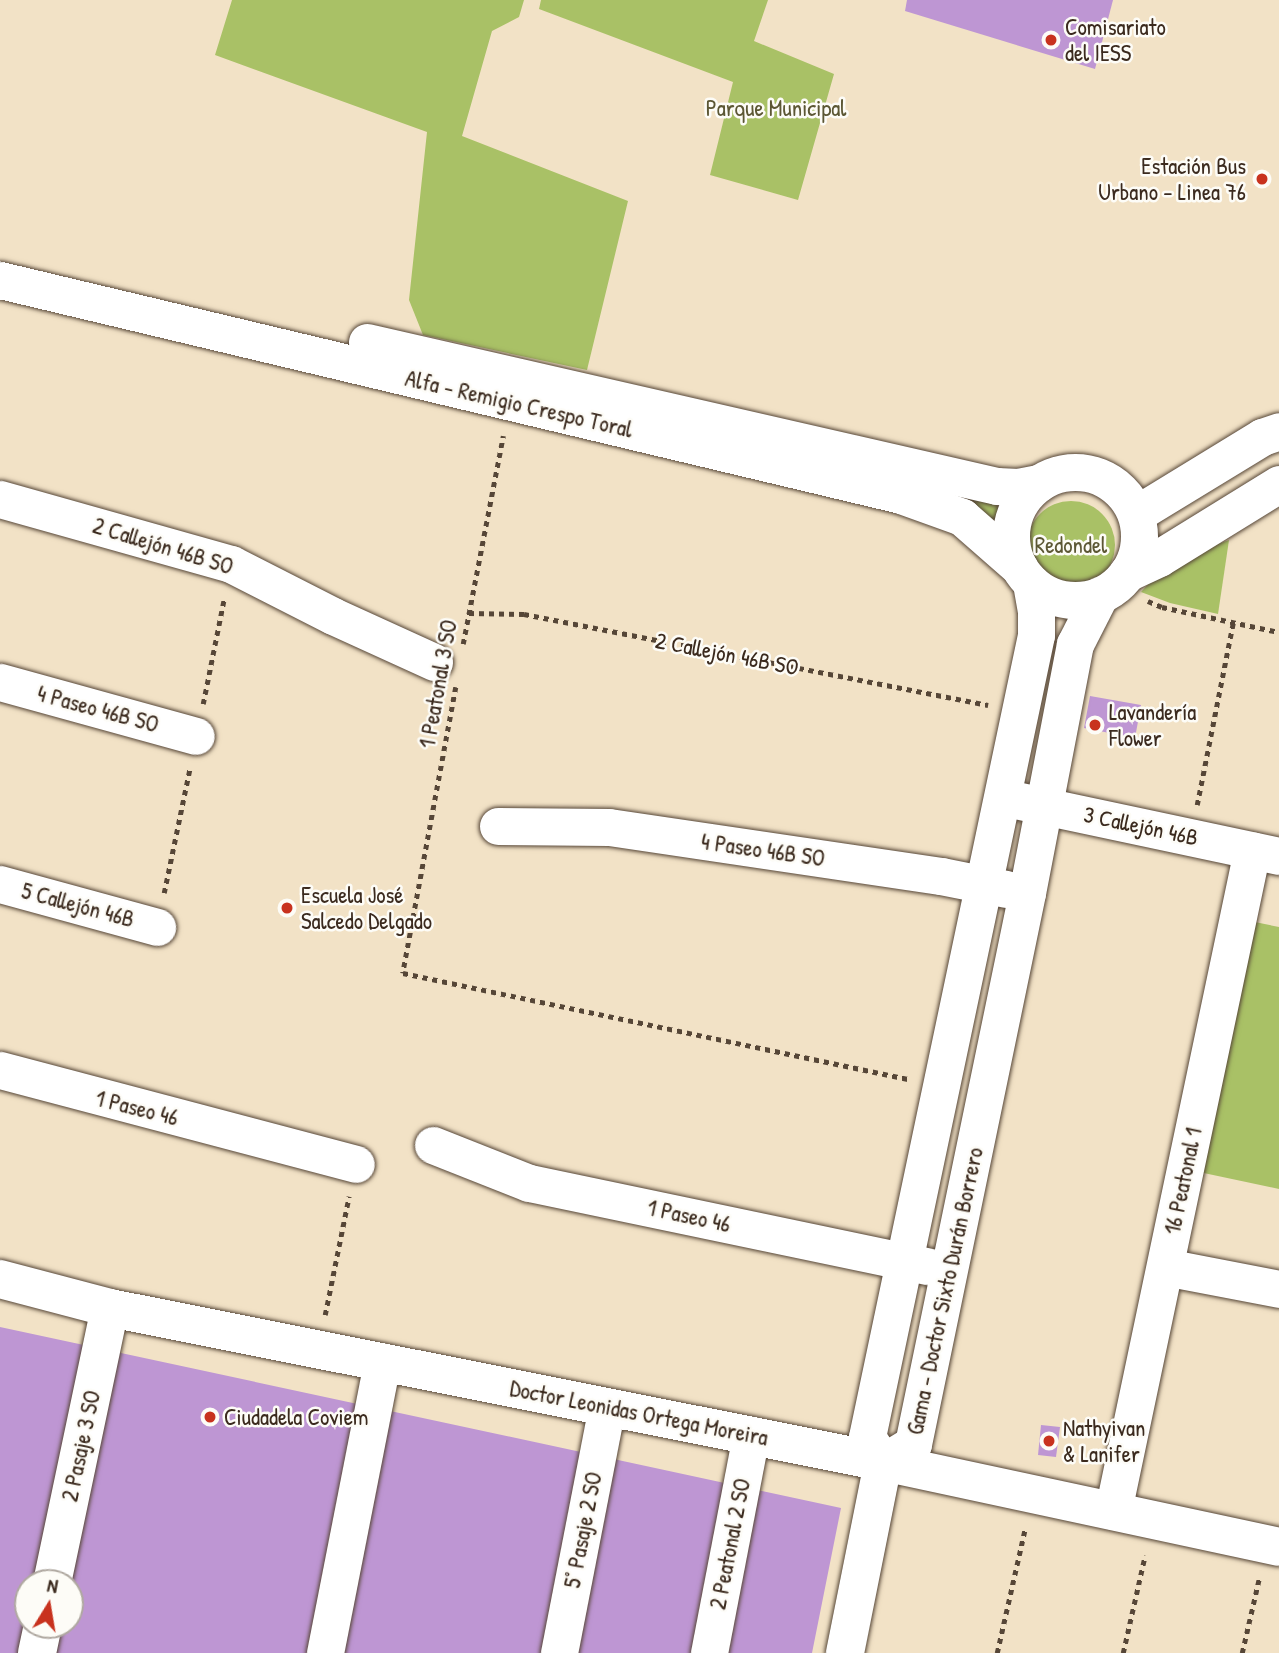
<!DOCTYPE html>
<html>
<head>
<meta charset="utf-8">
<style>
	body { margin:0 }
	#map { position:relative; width:1279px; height:1653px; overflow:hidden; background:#f2e2c6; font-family:"Patrick Hand",sans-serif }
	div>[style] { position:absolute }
	.green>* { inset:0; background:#a9c166 }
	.round { border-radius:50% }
	.building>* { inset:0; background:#be96d3 }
	.path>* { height:4.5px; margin-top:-2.25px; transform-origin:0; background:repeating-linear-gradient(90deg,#564637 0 5px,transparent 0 10px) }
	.roads { filter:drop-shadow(0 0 2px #564637) drop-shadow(0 0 2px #564637) }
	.minor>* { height:37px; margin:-18.5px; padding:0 18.5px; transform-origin:18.5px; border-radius:18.5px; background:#fff }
	.minor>.ring { margin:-18.5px; padding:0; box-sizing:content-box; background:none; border:37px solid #fff; border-radius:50% }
	.tertiary>* { height:38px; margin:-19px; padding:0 19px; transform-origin:19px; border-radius:19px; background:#fff }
	.dots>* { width:19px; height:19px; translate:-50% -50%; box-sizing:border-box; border:4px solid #fdfcf7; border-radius:50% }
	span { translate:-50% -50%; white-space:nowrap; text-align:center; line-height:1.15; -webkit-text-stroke:5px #fdfcf7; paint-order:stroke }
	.poi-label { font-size:23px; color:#3b2a1e }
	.left { translate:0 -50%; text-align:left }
	.right { translate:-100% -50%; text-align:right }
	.park-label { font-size:23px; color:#5c5734 }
	.street-label { font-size:23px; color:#3b2a1e }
	.north { position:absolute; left:14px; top:1569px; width:70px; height:70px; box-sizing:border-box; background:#fdfcf7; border:2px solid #afa8a0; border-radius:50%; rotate:11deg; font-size:19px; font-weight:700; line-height:28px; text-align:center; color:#3b2a1e }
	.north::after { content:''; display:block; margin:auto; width:24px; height:32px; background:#c8321e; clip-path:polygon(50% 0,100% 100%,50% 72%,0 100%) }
</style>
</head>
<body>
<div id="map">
	<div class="green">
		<i style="clip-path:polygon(232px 0,524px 0,519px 17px,492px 31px,462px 136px,628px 201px,587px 370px,423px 335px,409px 300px,427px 132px,215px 55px)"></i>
		<i style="clip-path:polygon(541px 0,768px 0,754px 41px,834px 74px,798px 200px,710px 175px,733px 82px,539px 9px)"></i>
		<i style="clip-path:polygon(939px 490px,1005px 501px,999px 537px)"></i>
		<i class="round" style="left:1027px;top:501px;width:88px;height:88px"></i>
		<i style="clip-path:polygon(1229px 540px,1218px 614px,1170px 603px,1141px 592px,1152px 580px,1202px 550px)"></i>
		<i style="clip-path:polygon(1250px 921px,1279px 927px,1279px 1189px,1199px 1172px)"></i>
	</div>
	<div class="building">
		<i style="clip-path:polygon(907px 0,1113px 0,1095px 69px,905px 11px)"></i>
		<i style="clip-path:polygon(1090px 696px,1141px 705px,1135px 738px,1084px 728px)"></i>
		<i style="clip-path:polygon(evenodd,0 1327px,841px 1508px,812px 1653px,0 1653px,0 1327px,28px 1583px,70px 1583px,70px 1625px,28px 1625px,28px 1583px)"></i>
		<i style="clip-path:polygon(1041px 1425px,1060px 1427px,1056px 1457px,1038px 1455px)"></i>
	</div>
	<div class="path">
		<i style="left:1148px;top:601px;width:15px;rotate:23deg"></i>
		<i style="left:1162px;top:607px;width:120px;rotate:12.1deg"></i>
		<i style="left:469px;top:613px;width:55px;rotate:1deg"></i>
		<i style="left:524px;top:614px;width:473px;rotate:11.1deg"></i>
		<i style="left:463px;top:644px;width:212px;rotate:-79.1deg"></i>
		<i style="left:456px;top:687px;width:291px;rotate:100.5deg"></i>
		<i style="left:403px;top:973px;width:516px;rotate:11.85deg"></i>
		<i style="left:203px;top:704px;width:107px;rotate:-78.7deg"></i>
		<i style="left:1197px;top:805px;width:186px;rotate:-78.8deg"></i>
		<i style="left:164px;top:893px;width:129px;rotate:-78.3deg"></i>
		<i style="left:325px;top:1315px;width:121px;rotate:-78.6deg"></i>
		<i style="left:997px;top:1653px;width:127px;rotate:-77.3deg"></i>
		<i style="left:1123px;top:1653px;width:100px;rotate:-77.3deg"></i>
		<i style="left:1242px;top:1653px;width:76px;rotate:-77.1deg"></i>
	</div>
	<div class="roads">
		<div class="minor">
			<i style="left:0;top:280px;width:926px;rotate:13.42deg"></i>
			<i style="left:901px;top:495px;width:65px;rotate:19.8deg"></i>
			<i style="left:962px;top:517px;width:76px;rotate:41.3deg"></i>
			<i style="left:367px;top:342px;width:646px;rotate:12.88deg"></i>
			<i style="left:997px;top:486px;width:21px;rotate:3deg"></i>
			<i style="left:1018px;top:487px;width:21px;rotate:-11deg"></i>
			<i class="ring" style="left:1011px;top:472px;width:91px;height:91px"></i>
			<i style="left:0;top:499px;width:240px;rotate:15.7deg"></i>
			<i style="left:231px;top:564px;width:114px;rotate:27deg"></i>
			<i style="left:333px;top:616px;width:111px;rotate:24.5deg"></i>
			<i style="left:1136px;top:514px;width:148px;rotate:-31.4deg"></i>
			<i style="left:1262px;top:437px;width:18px;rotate:-19deg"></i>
			<i style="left:1127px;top:573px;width:35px;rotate:-25deg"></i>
			<i style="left:1159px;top:558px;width:141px;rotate:-31.7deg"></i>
			<i style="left:1031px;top:583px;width:28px;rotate:80deg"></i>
			<i style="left:1036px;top:611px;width:24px;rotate:90deg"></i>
			<i style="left:1036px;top:635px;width:820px;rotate:101.9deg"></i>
			<i style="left:867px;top:1437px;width:30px;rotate:57deg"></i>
			<i style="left:883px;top:1462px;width:35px;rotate:-31deg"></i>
			<i style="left:913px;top:1444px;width:563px;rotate:-78.31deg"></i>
			<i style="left:1027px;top:893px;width:254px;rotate:-79.1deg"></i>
			<i style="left:1075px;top:644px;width:55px;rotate:-63deg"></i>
			<i style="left:0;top:682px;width:203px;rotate:15.4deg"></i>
			<i style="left:1020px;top:801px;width:265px;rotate:12deg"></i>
			<i style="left:498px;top:826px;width:111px;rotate:0.5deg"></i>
			<i style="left:609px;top:827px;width:336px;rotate:8.4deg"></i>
			<i style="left:941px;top:876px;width:66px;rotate:11.3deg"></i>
			<i style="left:0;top:884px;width:163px;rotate:15.3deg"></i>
			<i style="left:0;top:1070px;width:368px;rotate:14.8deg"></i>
			<i style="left:433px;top:1145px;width:103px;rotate:21.6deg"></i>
			<i style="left:529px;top:1183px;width:407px;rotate:11.8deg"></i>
			<i style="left:1165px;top:1267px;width:116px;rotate:10.9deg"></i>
			<i style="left:1113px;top:1511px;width:675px;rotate:-78.12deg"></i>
			<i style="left:325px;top:1653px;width:297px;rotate:-78.9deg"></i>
			<i style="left:559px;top:1653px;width:251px;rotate:-79deg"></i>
			<i style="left:709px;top:1653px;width:222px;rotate:-79.1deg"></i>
		</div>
		<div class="tertiary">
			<i style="left:0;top:1279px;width:114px;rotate:14.8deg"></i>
			<i style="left:110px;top:1308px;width:788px;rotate:11.27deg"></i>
			<i style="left:883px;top:1462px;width:405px;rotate:12.1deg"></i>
			<i style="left:52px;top:1583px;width:281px;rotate:-78.1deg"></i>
			<i style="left:37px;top:1653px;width:29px;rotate:-78deg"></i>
			<i style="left:845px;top:1653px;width:195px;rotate:-78.7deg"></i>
		</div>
	</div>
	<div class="dots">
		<i style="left:1051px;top:40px;background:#c8321e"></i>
		<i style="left:1262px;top:179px;background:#c8321e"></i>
		<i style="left:1095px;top:725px;background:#c8321e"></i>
		<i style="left:287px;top:908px;background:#c8321e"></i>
		<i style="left:210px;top:1417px;background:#c8321e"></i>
		<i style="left:1049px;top:1441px;background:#c8321e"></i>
	</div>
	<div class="poi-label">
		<span class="left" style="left:1065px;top:40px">Comisariato<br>del IESS</span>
		<span class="right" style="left:1246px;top:179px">Estación Bus<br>Urbano - Linea 76</span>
		<span class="left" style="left:1109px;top:725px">Lavandería<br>Flower</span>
		<span class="left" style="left:301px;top:908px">Escuela José<br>Salcedo Delgado</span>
		<span class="left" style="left:224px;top:1417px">Ciudadela Coviem</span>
		<span class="left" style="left:1063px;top:1441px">Nathyivan<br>&amp; Lanifer</span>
	</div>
	<div class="park-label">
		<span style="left:776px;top:108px">Parque Municipal</span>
		<span style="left:1071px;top:545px">Redondel</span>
	</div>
	<div class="street-label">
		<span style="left:519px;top:404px;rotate:13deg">Alfa - Remigio Crespo Toral</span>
		<span style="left:163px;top:546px;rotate:17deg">2 Callejón 46B SO</span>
		<span style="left:727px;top:654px;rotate:11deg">2 Callejón 46B SO</span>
		<span style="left:438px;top:684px;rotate:-80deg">1 Peatonal 3 SO</span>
		<span style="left:98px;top:709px;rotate:15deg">4 Paseo 46B SO</span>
		<span style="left:1141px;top:826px;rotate:12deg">3 Callejón 46B</span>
		<span style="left:763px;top:850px;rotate:8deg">4 Paseo 46B SO</span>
		<span style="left:78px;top:905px;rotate:15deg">5 Callejón 46B</span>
		<span style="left:137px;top:1108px;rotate:14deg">1 Paseo 46</span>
		<span style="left:1183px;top:1181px;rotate:-78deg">16 Peatonal 1</span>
		<span style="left:689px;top:1216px;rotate:12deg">1 Paseo 46</span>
		<span style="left:945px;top:1291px;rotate:-78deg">Gama - Doctor Sixto Durán Borrero</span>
		<span style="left:639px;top:1413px;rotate:11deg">Doctor Leonidas Ortega Moreira</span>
		<span style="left:81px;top:1446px;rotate:-78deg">2 Pasaje 3 SO</span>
		<span style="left:583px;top:1530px;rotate:-79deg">5° Pasaje 2 SO</span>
		<span style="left:730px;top:1544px;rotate:-79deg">2 Peatonal 2 SO</span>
	</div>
	<div class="north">N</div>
</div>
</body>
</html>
